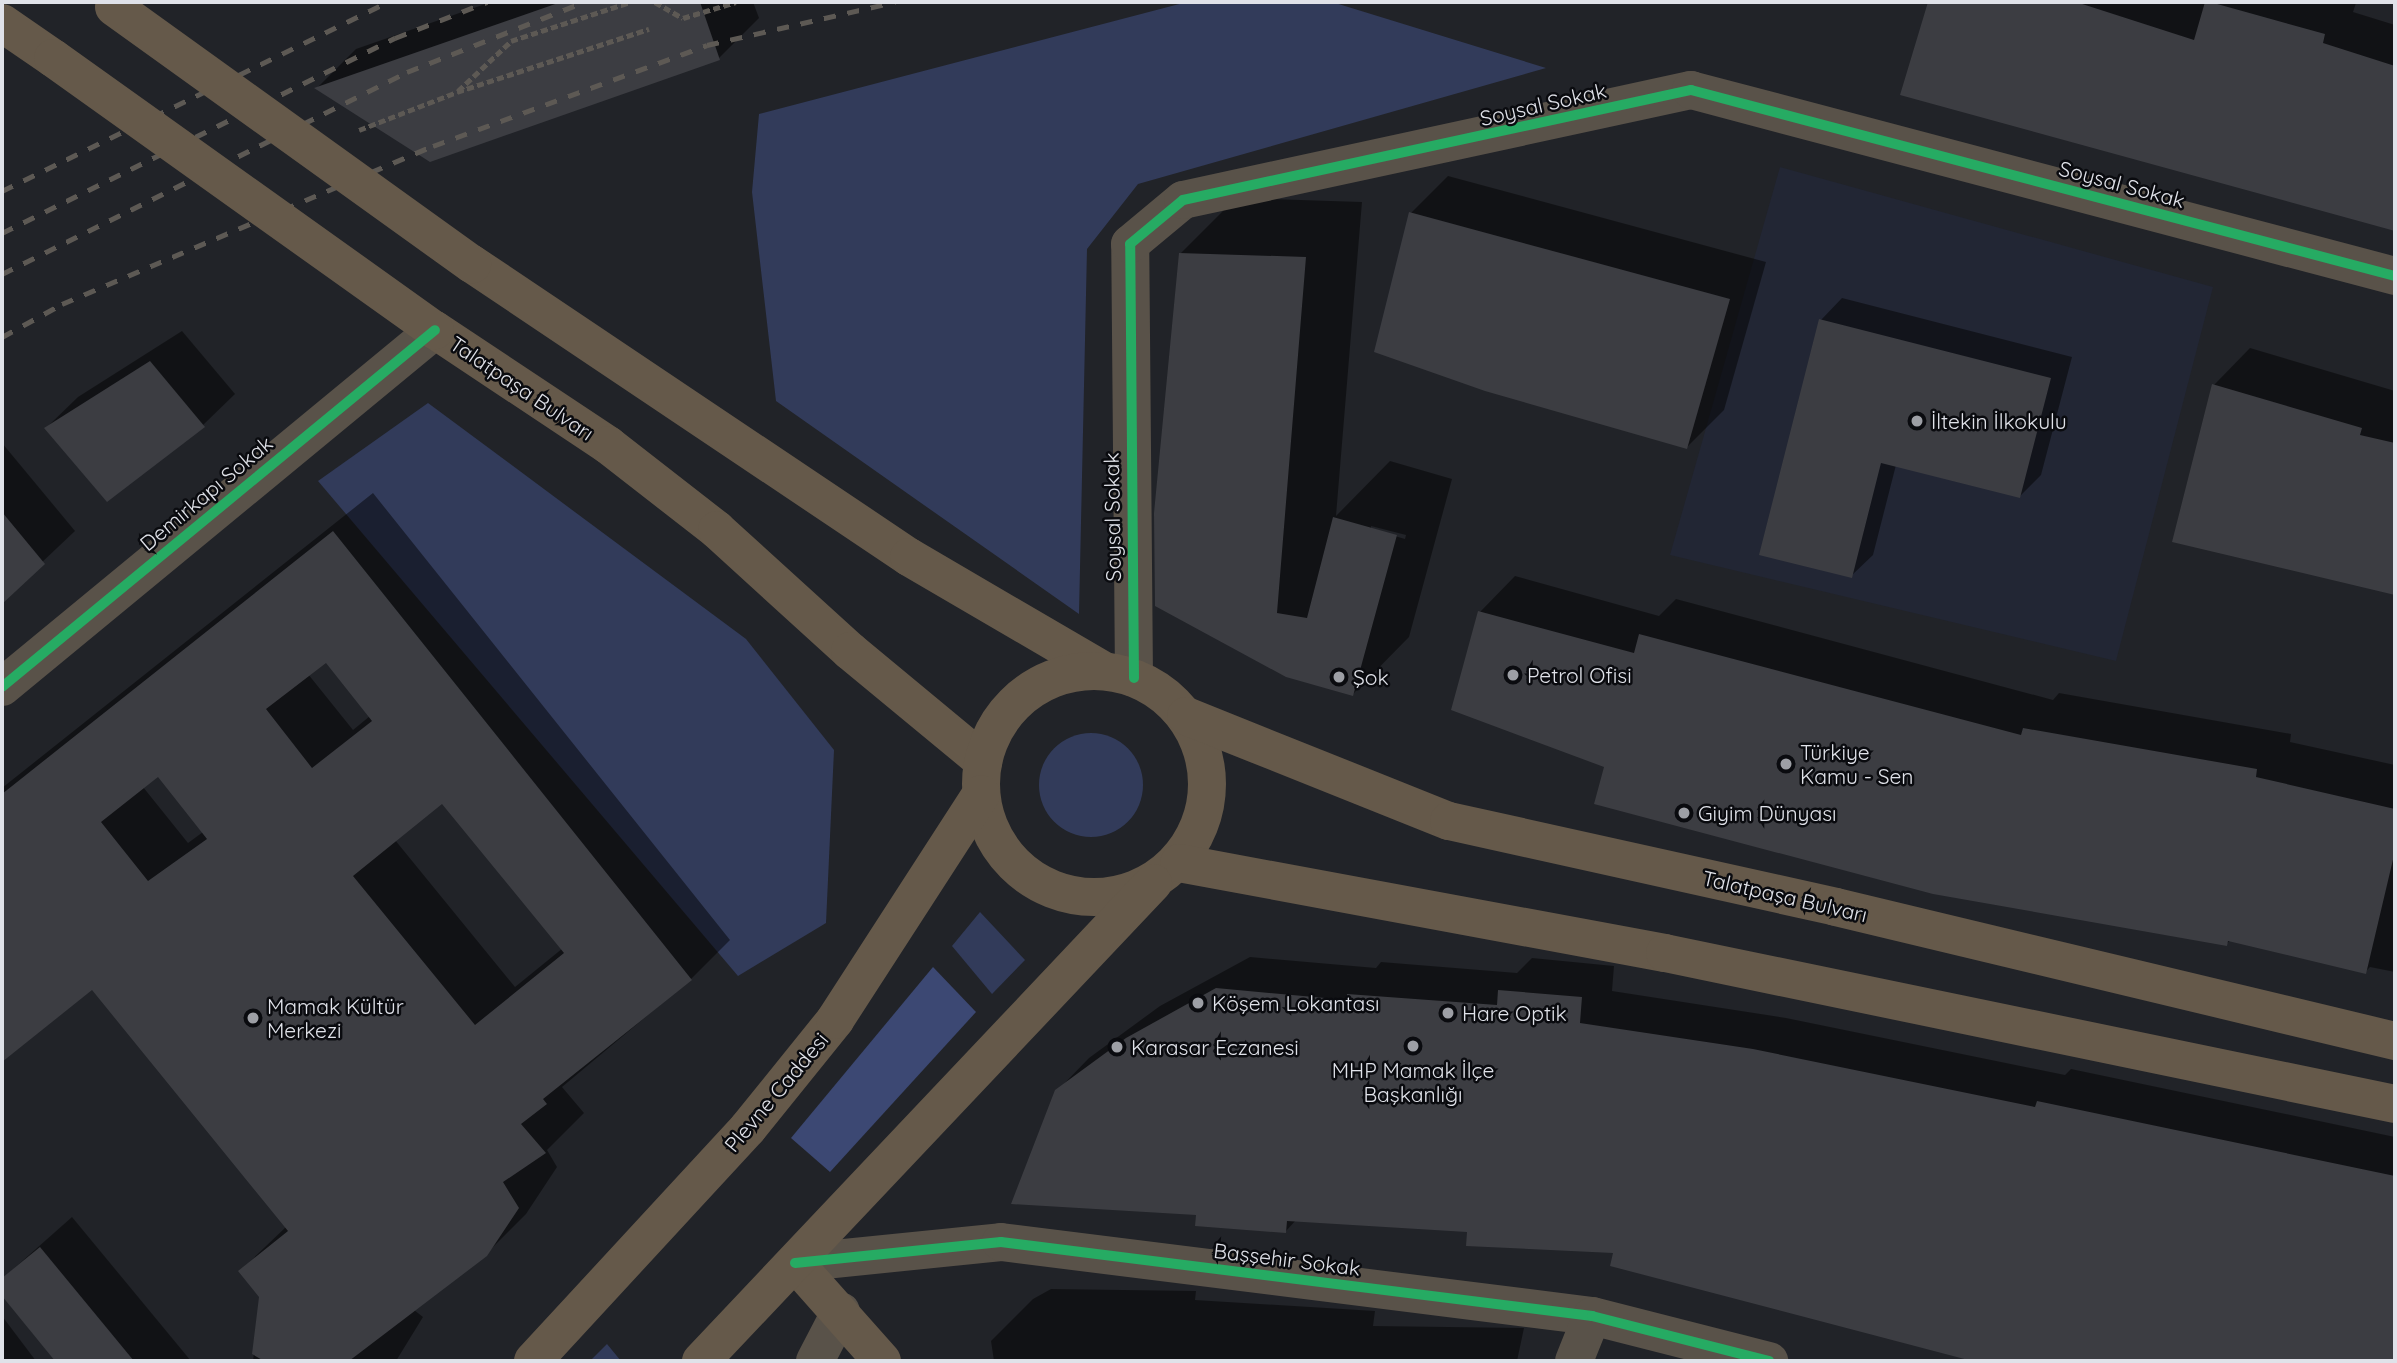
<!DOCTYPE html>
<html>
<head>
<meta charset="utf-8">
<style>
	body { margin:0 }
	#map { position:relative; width:2397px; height:1363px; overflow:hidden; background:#212328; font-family:Quicksand,sans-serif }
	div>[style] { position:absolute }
	.built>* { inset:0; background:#222634 }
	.green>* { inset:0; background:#323b5a }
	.round { border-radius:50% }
	.forest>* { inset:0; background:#3c4873 }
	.shadow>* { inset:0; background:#0007 }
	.building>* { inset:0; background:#3c3d42 }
	.path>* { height:4.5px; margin-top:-2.25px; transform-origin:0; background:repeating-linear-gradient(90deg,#5d5954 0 7px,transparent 0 10.5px) }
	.minor>* { height:38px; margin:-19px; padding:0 19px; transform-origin:19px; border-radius:19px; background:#595249 }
	.major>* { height:38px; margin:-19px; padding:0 19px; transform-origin:19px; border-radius:19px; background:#65594a }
	.major>.ring { margin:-19px; padding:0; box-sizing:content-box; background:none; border:38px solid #65594a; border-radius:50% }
	.rail>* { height:5px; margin-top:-2.5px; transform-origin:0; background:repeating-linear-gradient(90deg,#5d5954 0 12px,transparent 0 24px) }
	.major-bridge>* { height:38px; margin:-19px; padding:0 19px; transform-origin:19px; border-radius:19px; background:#65594a }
	.cycleway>* { height:10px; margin:-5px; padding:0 5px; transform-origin:5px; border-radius:5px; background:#26ab63 }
	.dots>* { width:19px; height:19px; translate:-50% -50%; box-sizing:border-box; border:4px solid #0a0b0f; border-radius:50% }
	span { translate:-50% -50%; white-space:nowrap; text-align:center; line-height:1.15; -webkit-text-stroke:5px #0a0b0f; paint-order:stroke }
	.street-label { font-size:21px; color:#e0e2e9 }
	.poi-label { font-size:21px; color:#e0e2e9 }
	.left { translate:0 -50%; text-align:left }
	.frame { position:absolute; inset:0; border:4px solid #e0e2e9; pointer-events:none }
</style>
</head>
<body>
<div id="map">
	<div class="built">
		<i style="clip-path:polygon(1780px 167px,2213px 287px,2116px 661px,1670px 555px)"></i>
	</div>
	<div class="green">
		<i style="clip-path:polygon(1187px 2px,1332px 2px,1546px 68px,1138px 184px,1087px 249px,1079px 614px,776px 401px,752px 192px,759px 114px)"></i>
		<i style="clip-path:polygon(428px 403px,746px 639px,834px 750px,826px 923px,738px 976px,318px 481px)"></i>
		<i class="round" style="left:1039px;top:733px;width:104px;height:104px"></i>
		<i style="clip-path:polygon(980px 912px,1025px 960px,992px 994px,952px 946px)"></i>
		<i style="clip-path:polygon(607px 1344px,621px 1361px,590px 1361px)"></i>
	</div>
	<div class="forest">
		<i style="clip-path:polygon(933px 967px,976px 1012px,830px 1172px,791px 1138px)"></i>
	</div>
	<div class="shadow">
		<i style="clip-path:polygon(491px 2px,753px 2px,759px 18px,719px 58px,317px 88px,356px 49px)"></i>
		<i style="clip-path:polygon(1929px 2px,2356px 3px,2353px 12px,2395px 25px,2395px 230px,1902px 94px)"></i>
		<i style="clip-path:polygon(1448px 176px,1766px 262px,1724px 410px,1687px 447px,1411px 213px)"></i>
		<i style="clip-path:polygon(evenodd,1236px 198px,1362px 202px,1336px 516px,1390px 461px,1452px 479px,1409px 637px,1353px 694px,1157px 605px,1180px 254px,1236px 198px,1371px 526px,1406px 535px,1405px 539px,1371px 529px,1371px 526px)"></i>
		<i style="clip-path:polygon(1842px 298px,2072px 357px,2041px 475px,2020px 496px,1896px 465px,1873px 555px,1851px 576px,1821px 320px)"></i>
		<i style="clip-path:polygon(182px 331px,235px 394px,203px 425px,46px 428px,78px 397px)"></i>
		<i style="clip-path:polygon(2250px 348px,2395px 391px,2395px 593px,2319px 572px,2214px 385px)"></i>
		<i style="clip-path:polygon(2px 443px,75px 531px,2px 600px)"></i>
		<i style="clip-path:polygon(evenodd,373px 493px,730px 940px,691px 979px,562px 1087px,584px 1113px,547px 1150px,557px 1167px,526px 1214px,486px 1254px,414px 1310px,423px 1317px,396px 1361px,253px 1361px,261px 1297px,240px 1271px,287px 1226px,92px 988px,2px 1060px,2px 788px,373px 493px,326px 660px,370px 716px,353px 730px,308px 674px,326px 660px,373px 493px,158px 775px,203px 832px,188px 843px,143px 787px,158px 775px,373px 493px,443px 802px,563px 948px,515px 987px,395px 840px,443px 802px)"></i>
		<i style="clip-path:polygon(1515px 576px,1659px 616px,1676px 599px,2053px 700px,2059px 693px,2291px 734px,2290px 742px,2395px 765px,2395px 972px,2370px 967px,2365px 972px,2231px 940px,2226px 944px,1606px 766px,1480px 612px)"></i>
		<i style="clip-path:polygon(1250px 957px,1376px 968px,1381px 962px,1517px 973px,1532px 958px,1614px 966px,1612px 991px,1786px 1018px,2065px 1075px,2071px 1069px,2395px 1137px,2395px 1361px,1976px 1361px,1612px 1264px,1615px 1251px,1468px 1230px,1297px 1219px,1286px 1231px,1198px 1214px,1057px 1091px,1089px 1058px,1160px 1006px)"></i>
		<i style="clip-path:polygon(72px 1217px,191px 1361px,58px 1361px,2px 1293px,2px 1279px)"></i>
		<i style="clip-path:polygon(1051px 1289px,1196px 1291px,1195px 1300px,1375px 1311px,1373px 1326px,1524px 1328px,1517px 1361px,994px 1361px,991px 1341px,1033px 1299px)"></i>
		<i style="clip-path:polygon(2px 1316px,36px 1361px,2px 1361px)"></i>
	</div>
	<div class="building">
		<i style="clip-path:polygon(561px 2px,700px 2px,720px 60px,430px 162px,314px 88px)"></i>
		<i style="clip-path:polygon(1928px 2px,2076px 2px,2194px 40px,2205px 2px,2210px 2px,2325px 34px,2323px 43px,2395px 66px,2395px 231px,1900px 95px)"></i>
		<i style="clip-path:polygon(1409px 212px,1730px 299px,1687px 449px,1485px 391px,1374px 352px)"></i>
		<i style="clip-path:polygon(1179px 253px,1306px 257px,1277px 613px,1307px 618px,1333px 517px,1397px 535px,1353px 696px,1286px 677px,1155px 606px,1154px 513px)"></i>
		<i style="clip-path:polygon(1819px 319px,2051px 378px,2020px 498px,1881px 463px,1852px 578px,1759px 555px)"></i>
		<i style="clip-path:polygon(150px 361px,205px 427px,107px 502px,44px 428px)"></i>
		<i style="clip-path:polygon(2212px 384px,2362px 428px,2360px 435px,2395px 443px,2395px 595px,2172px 542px)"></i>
		<i style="clip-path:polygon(2px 512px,45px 564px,2px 604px)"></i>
		<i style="clip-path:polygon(evenodd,333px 531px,692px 980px,543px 1099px,547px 1104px,521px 1124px,546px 1153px,503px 1182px,519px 1208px,487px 1256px,349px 1361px,264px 1361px,252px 1354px,259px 1297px,238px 1271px,288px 1231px,92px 990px,2px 1062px,2px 794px,333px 531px,326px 663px,372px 721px,312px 768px,266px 709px,326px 663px,333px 531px,158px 777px,207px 839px,148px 881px,101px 822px,158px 777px,333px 531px,442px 804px,564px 953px,475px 1025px,353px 876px,442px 804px)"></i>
		<i style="clip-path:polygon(1478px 611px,1634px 653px,1639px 634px,2021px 735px,2023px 728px,2257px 769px,2256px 777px,2395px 809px,2395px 851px,2366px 974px,2228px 941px,2227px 946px,1933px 894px,1594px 804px,1604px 767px,1451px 710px)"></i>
		<i style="clip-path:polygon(1216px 988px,1347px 1000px,1347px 994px,1497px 1005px,1498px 990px,1582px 997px,1580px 1023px,1753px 1049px,2035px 1107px,2037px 1101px,2395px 1176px,2395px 1361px,1972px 1361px,1610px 1266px,1613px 1253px,1466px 1246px,1467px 1232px,1287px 1221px,1286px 1233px,1195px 1226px,1196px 1215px,1011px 1204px,1055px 1090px,1126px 1038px)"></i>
		<i style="clip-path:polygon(40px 1247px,134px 1361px,55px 1361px,2px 1296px,2px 1278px)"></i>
	</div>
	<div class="path">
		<i style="left:655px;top:2px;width:32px;rotate:30deg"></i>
		<i style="left:683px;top:18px;width:55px;rotate:-16.8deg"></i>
		<i style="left:458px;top:91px;width:73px;rotate:-43.3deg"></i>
		<i style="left:511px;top:41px;width:125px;rotate:-18.1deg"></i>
		<i style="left:359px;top:130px;width:105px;rotate:-21.2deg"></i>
		<i style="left:457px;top:92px;width:202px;rotate:-18.2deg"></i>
	</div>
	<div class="minor">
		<i style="left:1134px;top:678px;width:434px;rotate:-90.5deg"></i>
		<i style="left:1130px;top:244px;width:69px;rotate:-39.7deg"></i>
		<i style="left:1183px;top:200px;width:520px;rotate:-12.22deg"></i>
		<i style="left:1691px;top:90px;width:728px;rotate:14.8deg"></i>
		<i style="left:2px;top:687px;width:561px;rotate:-39.5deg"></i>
		<i style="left:795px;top:1263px;width:207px;rotate:-5.8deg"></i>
		<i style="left:1001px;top:1242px;width:596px;rotate:7.14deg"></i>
		<i style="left:1592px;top:1316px;width:183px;rotate:14.3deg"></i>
		<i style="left:815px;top:1361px;width:56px;rotate:-62.5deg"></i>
		<i style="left:1574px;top:1361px;width:48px;rotate:-68.2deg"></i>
	</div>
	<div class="major">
		<i style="left:2px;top:23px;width:62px;rotate:34.5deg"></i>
		<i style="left:472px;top:264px;width:526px;rotate:33.84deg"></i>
		<i style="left:909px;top:557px;width:226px;rotate:30.3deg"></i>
		<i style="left:435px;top:330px;width:208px;rotate:33.6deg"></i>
		<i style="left:608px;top:445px;width:138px;rotate:37.9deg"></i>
		<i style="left:717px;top:530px;width:180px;rotate:42.3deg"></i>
		<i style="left:850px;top:651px;width:173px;rotate:39.6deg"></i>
		<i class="ring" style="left:981px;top:671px;width:188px;height:188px"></i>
		<i style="left:1186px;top:716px;width:283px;rotate:21.8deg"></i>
		<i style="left:1449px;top:821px;width:396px;rotate:12.5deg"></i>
		<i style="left:1836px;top:907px;width:575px;rotate:13.48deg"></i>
		<i style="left:1179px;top:863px;width:494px;rotate:10.5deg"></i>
		<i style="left:1665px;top:953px;width:745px;rotate:11.69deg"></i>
		<i style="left:795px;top:1263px;width:131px;rotate:48.4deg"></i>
		<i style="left:533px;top:1361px;width:317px;rotate:-47.3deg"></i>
		<i style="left:748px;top:1128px;width:139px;rotate:-51.1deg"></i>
		<i style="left:835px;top:1020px;width:269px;rotate:-57.1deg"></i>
		<i style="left:701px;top:1361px;width:658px;rotate:-46.6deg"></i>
	</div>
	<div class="rail">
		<i style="left:2px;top:191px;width:430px;rotate:-26.1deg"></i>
		<i style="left:2px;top:233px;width:439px;rotate:-26.4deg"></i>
		<i style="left:395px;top:38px;width:99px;rotate:-21.4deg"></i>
		<i style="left:2px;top:274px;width:453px;rotate:-26.5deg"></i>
		<i style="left:407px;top:72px;width:190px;rotate:-21.6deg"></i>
		<i style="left:2px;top:337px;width:68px;rotate:-28.8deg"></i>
		<i style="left:62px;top:304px;width:403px;rotate:-23.1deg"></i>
		<i style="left:433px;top:146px;width:292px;rotate:-20.2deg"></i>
		<i style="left:707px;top:45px;width:193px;rotate:-12.9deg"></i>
	</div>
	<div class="major-bridge">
		<i style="left:114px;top:7px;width:441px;rotate:35.7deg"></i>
		<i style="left:53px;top:58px;width:469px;rotate:35.5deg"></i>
	</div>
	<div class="cycleway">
		<i style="left:1134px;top:678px;width:434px;rotate:-90.5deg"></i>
		<i style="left:1130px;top:244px;width:69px;rotate:-39.7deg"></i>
		<i style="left:1183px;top:200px;width:520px;rotate:-12.22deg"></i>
		<i style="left:1691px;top:90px;width:728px;rotate:14.8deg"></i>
		<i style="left:2px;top:687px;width:561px;rotate:-39.5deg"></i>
		<i style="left:795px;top:1263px;width:207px;rotate:-5.8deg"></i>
		<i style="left:1001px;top:1242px;width:596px;rotate:7.14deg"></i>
		<i style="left:1592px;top:1316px;width:183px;rotate:14.3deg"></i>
	</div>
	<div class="dots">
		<i style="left:1917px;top:421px;background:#9d9fa5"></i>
		<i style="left:1513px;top:675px;background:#9d9fa5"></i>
		<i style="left:1339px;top:677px;background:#9d9fa5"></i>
		<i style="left:1786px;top:764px;background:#9d9fa5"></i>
		<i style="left:1684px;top:813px;background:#9d9fa5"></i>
		<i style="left:1198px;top:1003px;background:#9d9fa5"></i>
		<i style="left:1448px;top:1013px;background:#9d9fa5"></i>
		<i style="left:253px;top:1018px;background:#9d9fa5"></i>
		<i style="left:1413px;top:1046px;background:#9d9fa5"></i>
		<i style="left:1117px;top:1047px;background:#9d9fa5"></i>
	</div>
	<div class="street-label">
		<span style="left:1543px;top:104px;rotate:-13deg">Soysal Sokak</span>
		<span style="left:2122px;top:184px;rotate:15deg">Soysal Sokak</span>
		<span style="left:522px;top:388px;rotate:34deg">Talatpaşa Bulvarı</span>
		<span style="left:206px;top:493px;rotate:-40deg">Demirkapı Sokak</span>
		<span style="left:1112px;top:517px;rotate:-91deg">Soysal Sokak</span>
		<span style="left:1785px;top:896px;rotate:13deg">Talatpaşa Bulvarı</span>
		<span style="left:776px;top:1092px;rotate:-50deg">Plevne Caddesi</span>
		<span style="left:1287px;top:1259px;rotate:7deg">Başşehir Sokak</span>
	</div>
	<div class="poi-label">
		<span class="left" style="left:1931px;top:421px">İltekin İlkokulu</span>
		<span class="left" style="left:1527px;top:675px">Petrol Ofisi</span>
		<span class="left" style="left:1353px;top:677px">Şok</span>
		<span class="left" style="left:1800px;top:764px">Türkiye<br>Kamu - Sen</span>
		<span class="left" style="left:1698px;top:813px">Giyim Dünyası</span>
		<span class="left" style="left:1212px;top:1003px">Köşem Lokantası</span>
		<span class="left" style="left:267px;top:1018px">Mamak Kültür<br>Merkezi</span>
		<span class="left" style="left:1462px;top:1013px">Hare Optik</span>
		<span class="left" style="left:1131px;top:1047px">Karasar Eczanesi</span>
		<span style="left:1413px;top:1082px">MHP Mamak İlçe<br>Başkanlığı</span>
	</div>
	<div class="frame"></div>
</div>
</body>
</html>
